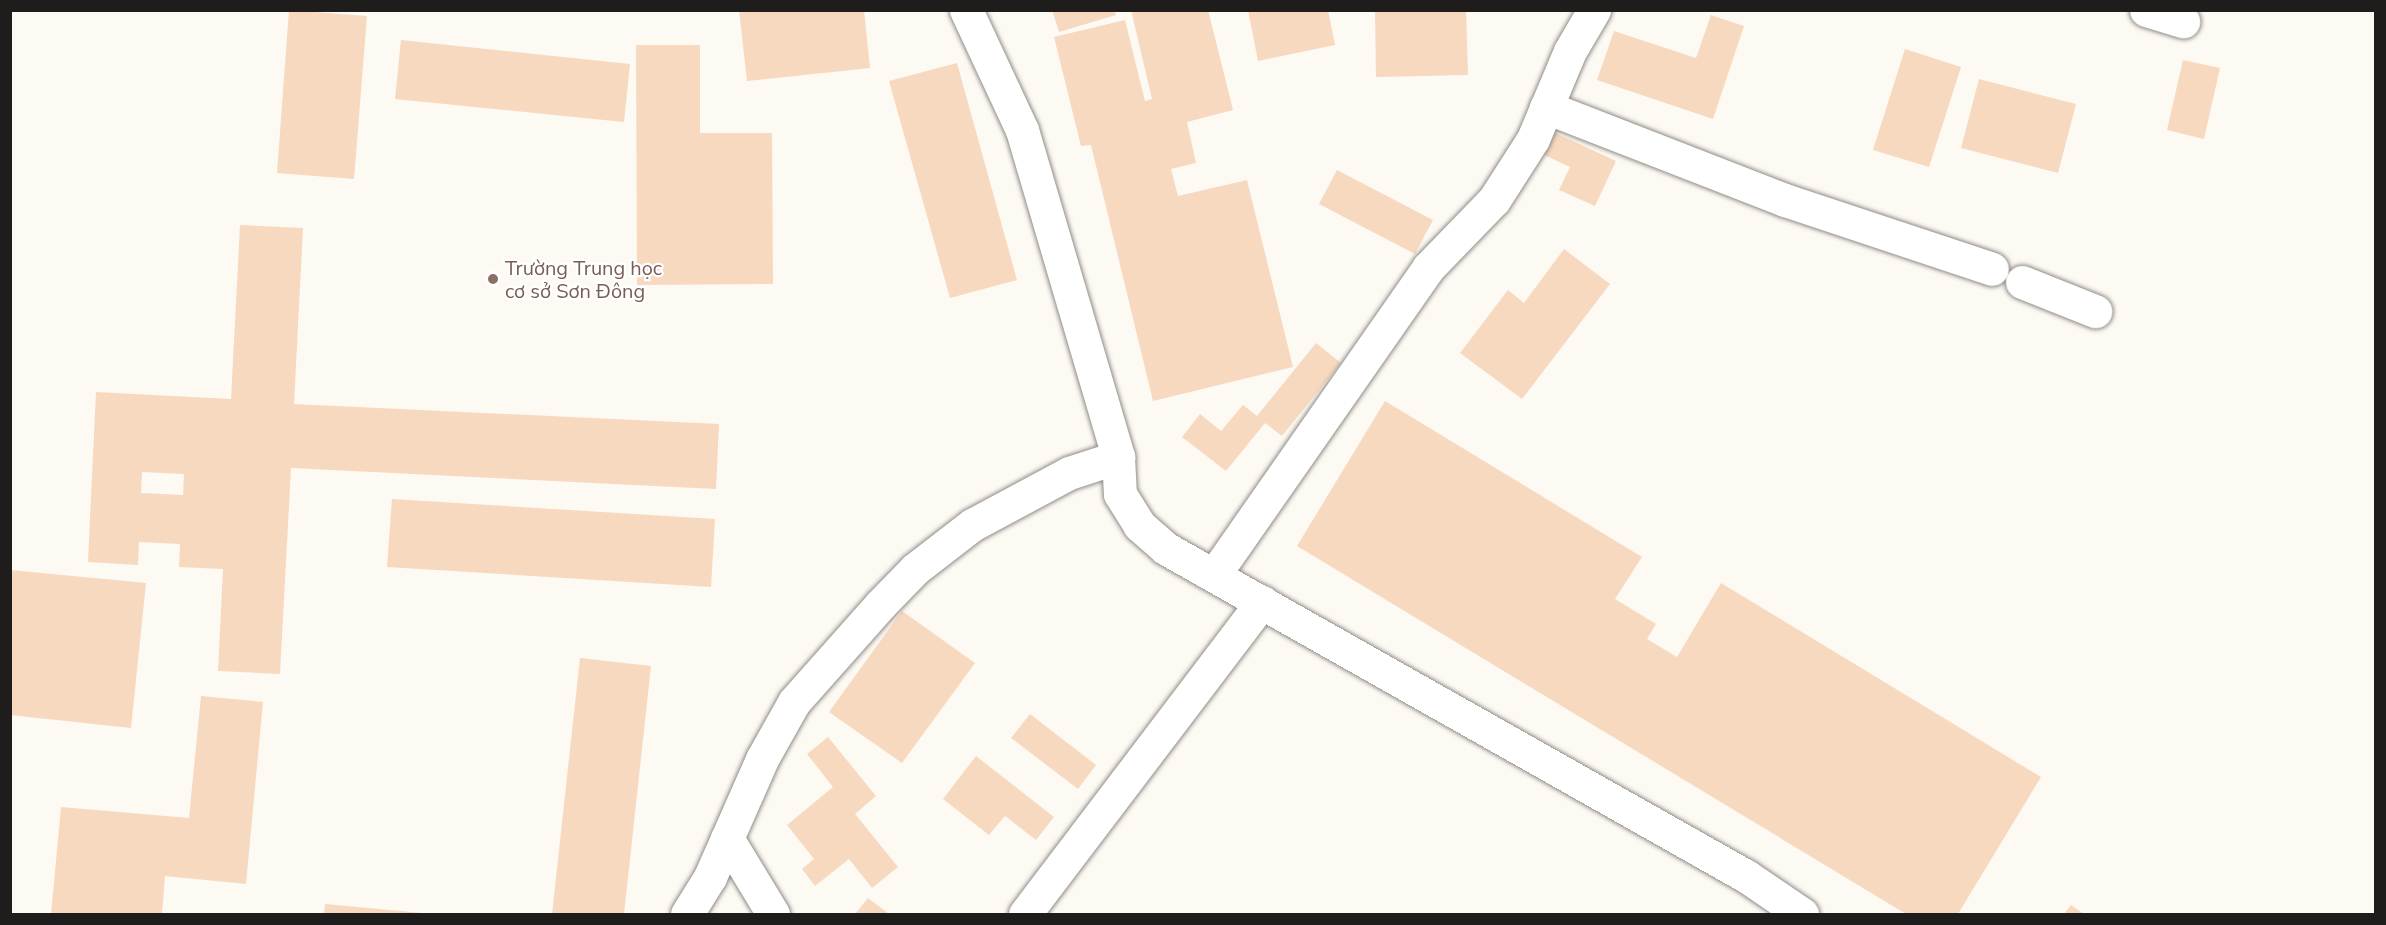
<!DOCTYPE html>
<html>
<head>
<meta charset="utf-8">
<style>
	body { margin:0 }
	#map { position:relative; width:2386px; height:925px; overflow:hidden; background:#fdf9f3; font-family:"Nunito Sans",sans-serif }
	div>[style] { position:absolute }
	.building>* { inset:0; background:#f7d9c0 }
	.roads { filter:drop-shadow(0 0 2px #908c86) drop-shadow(0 0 2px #908c86) }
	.minor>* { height:33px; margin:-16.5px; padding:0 16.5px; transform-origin:16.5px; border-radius:16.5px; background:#fff }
	.tertiary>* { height:33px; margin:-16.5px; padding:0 16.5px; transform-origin:16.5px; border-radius:16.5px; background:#fff }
	.dots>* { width:16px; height:16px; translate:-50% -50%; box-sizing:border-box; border:3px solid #fff; border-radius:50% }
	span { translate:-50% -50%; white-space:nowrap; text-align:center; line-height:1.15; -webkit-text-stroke:4.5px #fff; paint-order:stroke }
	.education-label { font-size:20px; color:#785e54 }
	.left { translate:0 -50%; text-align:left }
	.frame { position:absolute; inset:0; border:12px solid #1e1d1b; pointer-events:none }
</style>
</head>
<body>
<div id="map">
	<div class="building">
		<i style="clip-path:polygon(289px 10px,367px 16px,354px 179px,277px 173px)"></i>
		<i style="clip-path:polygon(739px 10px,864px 10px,870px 68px,747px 81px)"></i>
		<i style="clip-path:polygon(1052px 10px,1114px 10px,1116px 15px,1059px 32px)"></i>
		<i style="clip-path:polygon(1131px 10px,1208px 10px,1233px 110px,1187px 122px,1196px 163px,1171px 169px,1178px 196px,1247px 180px,1293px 367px,1153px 401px,1091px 145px,1081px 146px,1054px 37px,1125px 20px,1145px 101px,1152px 99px)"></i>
		<i style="clip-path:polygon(1248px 10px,1328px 10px,1335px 45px,1258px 61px)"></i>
		<i style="clip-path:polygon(1375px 10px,1466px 10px,1468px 75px,1376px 77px)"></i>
		<i style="clip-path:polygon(1711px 15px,1744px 26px,1713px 119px,1597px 80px,1614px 31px,1696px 58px)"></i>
		<i style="clip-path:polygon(401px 40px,630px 64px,624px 122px,395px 99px)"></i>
		<i style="clip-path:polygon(636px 45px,700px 45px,700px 133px,772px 133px,773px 284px,637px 285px)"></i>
		<i style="clip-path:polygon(1905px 49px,1961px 67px,1929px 167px,1873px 150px)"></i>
		<i style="clip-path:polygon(2183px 60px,2220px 68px,2204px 139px,2167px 130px)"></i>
		<i style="clip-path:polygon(957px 63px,1017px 280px,950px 298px,889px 81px)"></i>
		<i style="clip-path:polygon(1979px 79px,2076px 104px,2058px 173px,1961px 148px)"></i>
		<i style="clip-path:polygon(1551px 131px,1616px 161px,1595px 206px,1559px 190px,1570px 167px,1540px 153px)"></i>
		<i style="clip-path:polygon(1337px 170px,1433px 220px,1415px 254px,1319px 204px)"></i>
		<i style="clip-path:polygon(evenodd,240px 225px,303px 228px,294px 404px,719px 424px,716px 489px,291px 468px,280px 674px,218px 671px,223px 569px,179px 567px,180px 544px,139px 542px,138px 565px,88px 562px,89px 539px,96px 392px,231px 399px,240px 225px,142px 472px,184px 474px,183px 495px,141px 493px,142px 472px)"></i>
		<i style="clip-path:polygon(1564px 249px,1610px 284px,1522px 399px,1460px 353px,1508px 290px,1524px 303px)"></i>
		<i style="clip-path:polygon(1316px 343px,1341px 363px,1282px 436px,1265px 423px,1226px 471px,1182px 437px,1200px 414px,1221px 431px,1243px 405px,1257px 416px)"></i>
		<i style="clip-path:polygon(1385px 401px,1642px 557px,1615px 599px,1656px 624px,1647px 639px,1677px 657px,1721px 583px,2041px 777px,1958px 914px,1906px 914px,1297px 546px)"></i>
		<i style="clip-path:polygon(392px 499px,715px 519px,711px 587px,387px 567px)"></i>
		<i style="clip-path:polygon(10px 570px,146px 583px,131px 728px,10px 715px)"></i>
		<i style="clip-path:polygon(902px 611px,975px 663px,902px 763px,829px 712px)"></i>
		<i style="clip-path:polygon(580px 658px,651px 666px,624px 914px,552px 914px)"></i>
		<i style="clip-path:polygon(201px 696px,263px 702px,246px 884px,165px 876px,162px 914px,51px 914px,61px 807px,189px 818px)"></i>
		<i style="clip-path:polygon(1030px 714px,1096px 765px,1078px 789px,1011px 738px)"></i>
		<i style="clip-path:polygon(828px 737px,876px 796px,855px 814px,898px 867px,872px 888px,849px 859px,815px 886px,802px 869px,814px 859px,787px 825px,833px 787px,807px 754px)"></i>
		<i style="clip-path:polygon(976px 756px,1054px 817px,1036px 840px,1005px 816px,989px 835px,943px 799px)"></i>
		<i style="clip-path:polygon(868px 898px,889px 914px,855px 914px)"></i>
		<i style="clip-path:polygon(325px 904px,422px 913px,422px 914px,324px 914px)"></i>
		<i style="clip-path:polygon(2071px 905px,2084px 914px,2064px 914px)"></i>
	</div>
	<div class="roads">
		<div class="minor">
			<i style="left:2146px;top:10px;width:39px;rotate:17deg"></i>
			<i style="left:1546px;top:107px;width:256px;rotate:21.3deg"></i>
			<i style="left:1785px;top:200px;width:218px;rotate:18.4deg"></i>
			<i style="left:2022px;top:282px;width:79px;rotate:21.7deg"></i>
			<i style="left:1214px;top:575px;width:374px;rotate:-55.1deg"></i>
			<i style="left:1428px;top:268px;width:95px;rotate:-45.9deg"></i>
			<i style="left:1494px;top:200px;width:72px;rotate:-57.4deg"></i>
			<i style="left:1533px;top:139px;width:95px;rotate:-67.2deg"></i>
			<i style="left:1570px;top:51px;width:48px;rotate:-59.7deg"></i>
			<i style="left:727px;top:838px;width:89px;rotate:58.8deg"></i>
			<i style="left:687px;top:914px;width:44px;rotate:-58.1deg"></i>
			<i style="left:710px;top:877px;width:129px;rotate:-66.2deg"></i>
			<i style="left:762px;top:759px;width:65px;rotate:-60.7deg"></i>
			<i style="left:794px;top:702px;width:130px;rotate:-48.4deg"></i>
			<i style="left:880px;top:605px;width:50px;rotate:-45.8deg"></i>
			<i style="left:915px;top:569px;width:72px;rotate:-37.7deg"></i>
			<i style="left:972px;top:525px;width:110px;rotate:-28.2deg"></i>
			<i style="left:1069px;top:473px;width:52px;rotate:-18.1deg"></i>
			<i style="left:1025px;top:914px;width:392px;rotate:-52.8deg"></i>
		</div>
		<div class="tertiary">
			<i style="left:966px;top:10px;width:132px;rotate:65deg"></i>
			<i style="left:1022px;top:130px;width:341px;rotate:73.6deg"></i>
			<i style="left:1118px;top:457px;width:37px;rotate:87deg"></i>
			<i style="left:1120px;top:494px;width:36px;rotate:58deg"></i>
			<i style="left:1139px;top:525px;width:35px;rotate:41deg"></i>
			<i style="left:1165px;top:548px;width:667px;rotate:29.45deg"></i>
			<i style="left:1746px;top:876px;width:68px;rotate:34.2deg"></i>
		</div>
	</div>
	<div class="dots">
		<i style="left:493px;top:279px;background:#8d6e63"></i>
	</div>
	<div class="education-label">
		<span class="left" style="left:505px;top:280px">Trường Trung học<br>cơ sở Sơn Đông</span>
	</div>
	<div class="frame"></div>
</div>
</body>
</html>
